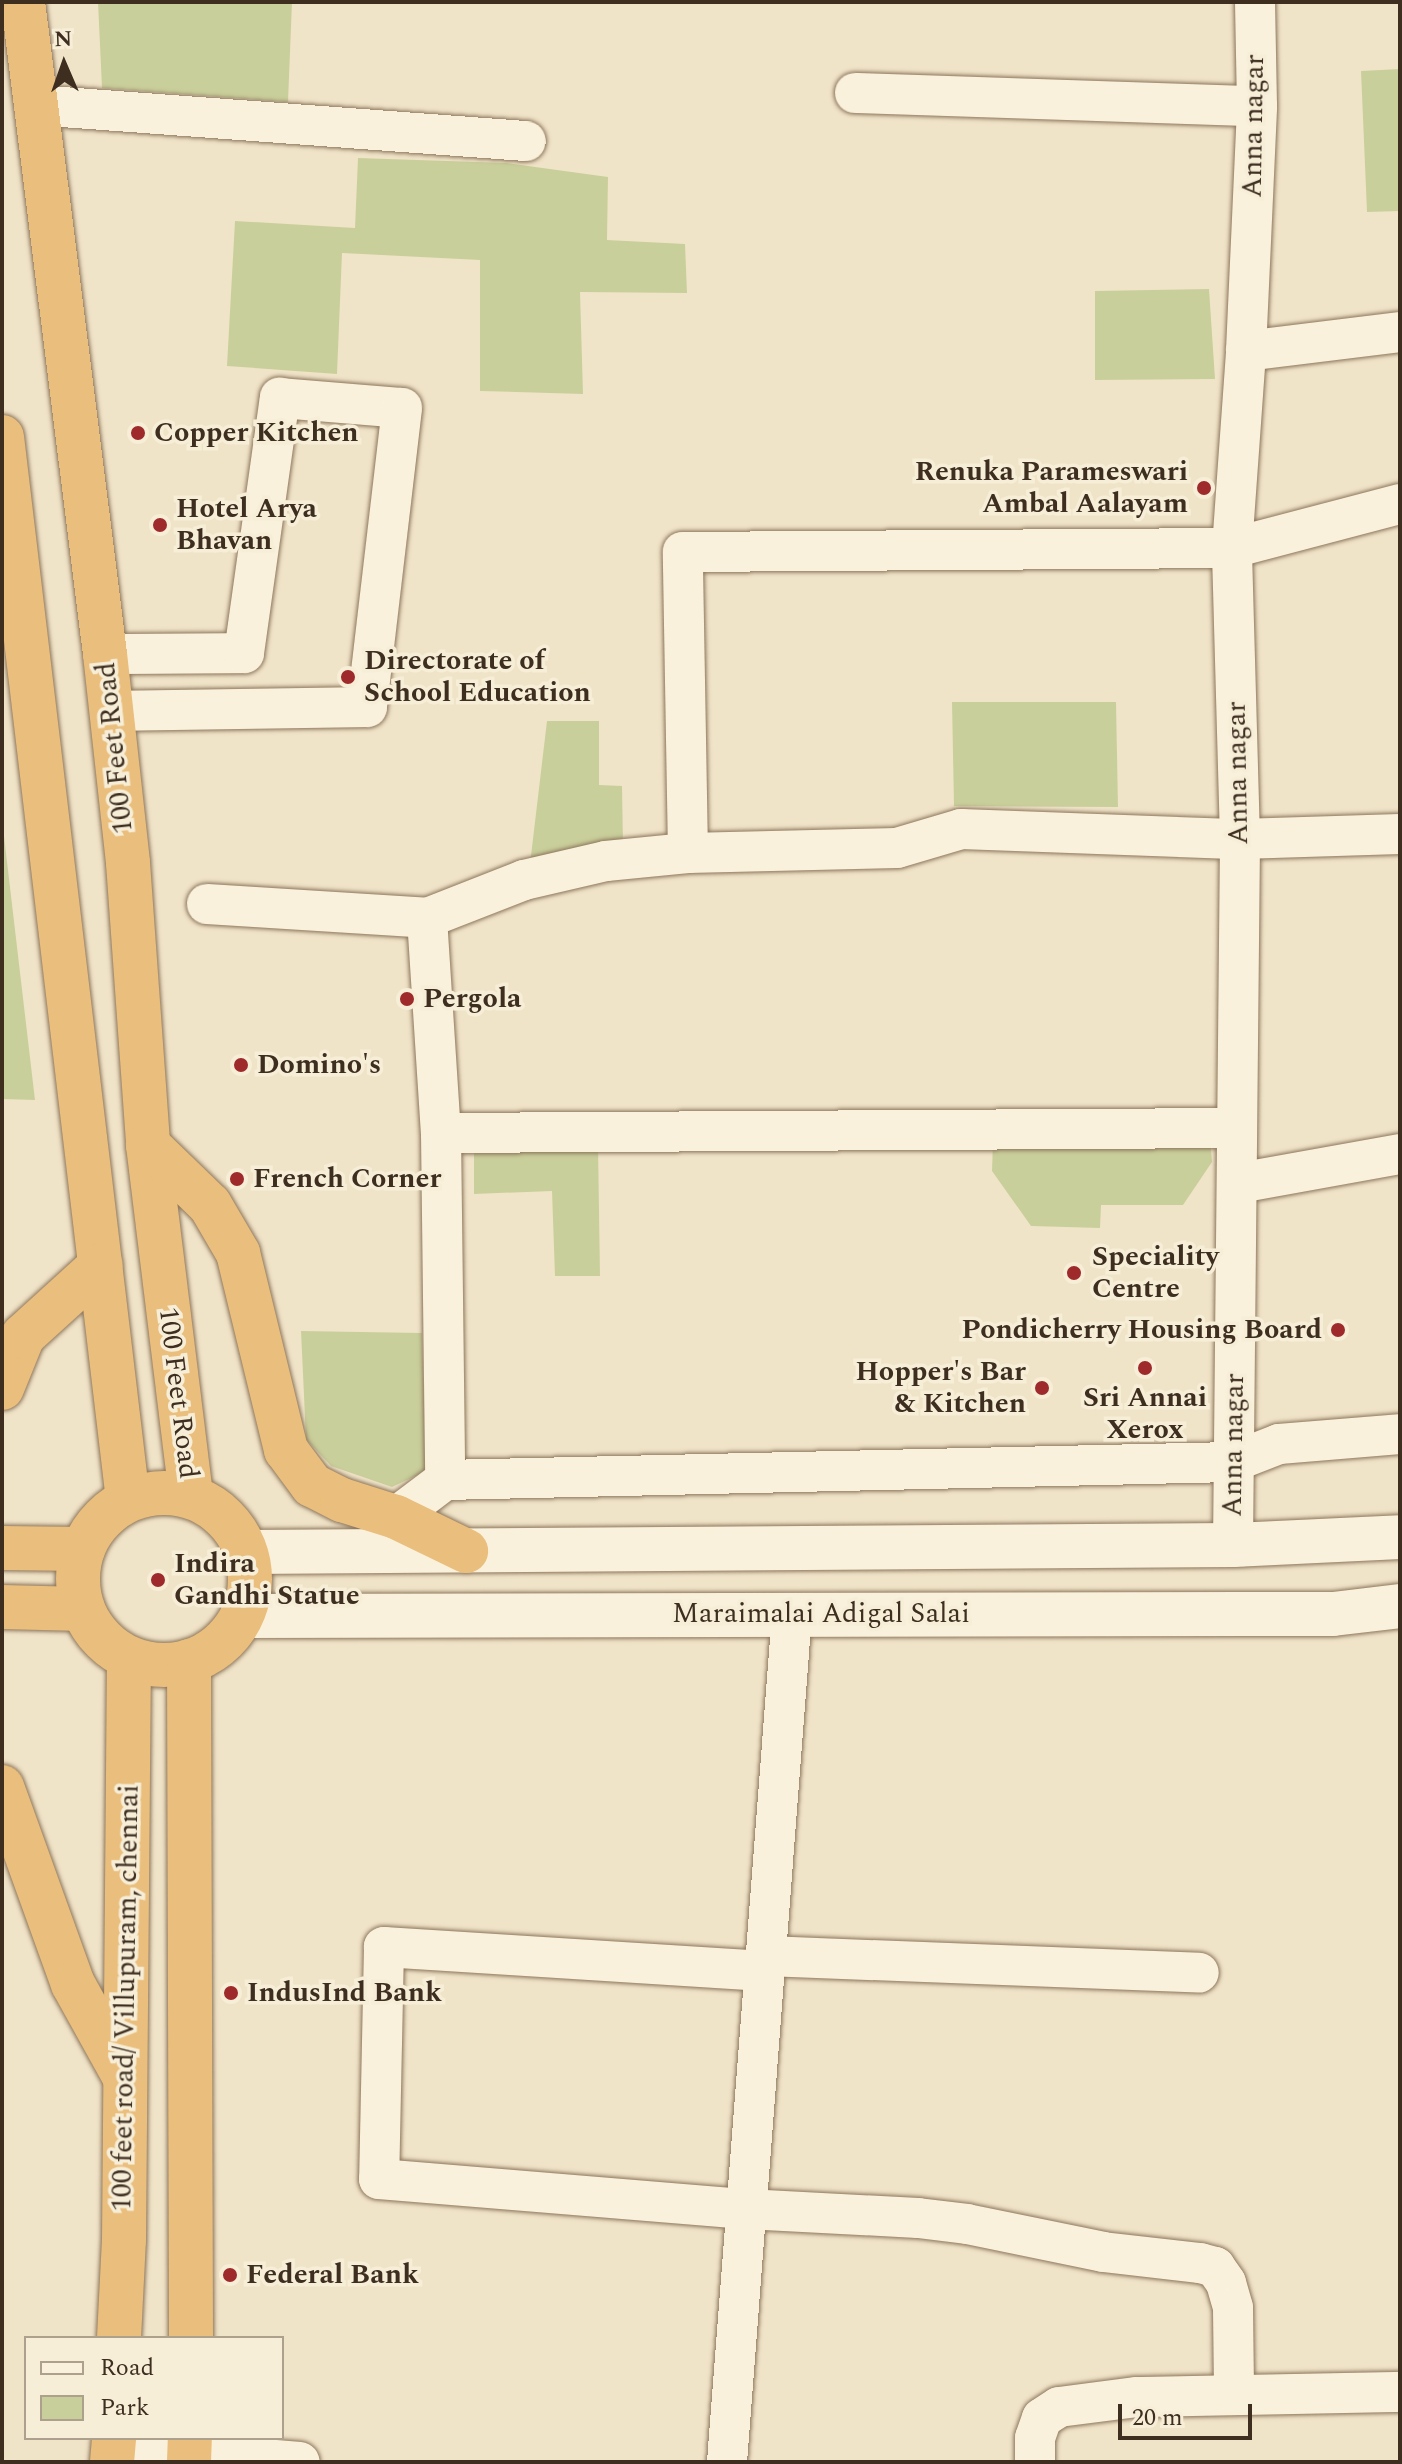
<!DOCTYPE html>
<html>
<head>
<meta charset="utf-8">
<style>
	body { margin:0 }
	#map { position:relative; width:1402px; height:2464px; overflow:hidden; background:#f0e4c8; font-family:Spectral,serif }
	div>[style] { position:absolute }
	.green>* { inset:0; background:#c9cf9b }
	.roads { filter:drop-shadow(0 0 2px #8d765c) drop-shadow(0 0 2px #8d765c) }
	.minor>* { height:40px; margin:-20px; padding:0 20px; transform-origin:20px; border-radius:20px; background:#faf1dc }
	.secondary>* { height:44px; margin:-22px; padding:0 22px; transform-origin:22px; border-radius:22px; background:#faf1dc }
	.trunk>* { height:44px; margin:-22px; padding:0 22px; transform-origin:22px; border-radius:22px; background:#eabe7c }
	.trunk>.ring { margin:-22px; padding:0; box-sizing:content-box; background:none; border:44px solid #eabe7c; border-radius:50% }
	.dots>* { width:22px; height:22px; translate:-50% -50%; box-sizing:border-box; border:4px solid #f7eed8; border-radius:50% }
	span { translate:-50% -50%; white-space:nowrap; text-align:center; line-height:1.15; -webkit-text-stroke:7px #f7eed8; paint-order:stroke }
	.street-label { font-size:28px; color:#3d2e20 }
	.poi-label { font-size:28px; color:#3d2e20; font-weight:700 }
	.left { translate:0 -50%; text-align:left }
	.right { translate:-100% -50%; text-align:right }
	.frame { position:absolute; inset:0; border:4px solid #3d2e20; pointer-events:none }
	.legend { position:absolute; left:24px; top:2336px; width:260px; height:104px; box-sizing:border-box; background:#f7eed8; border:2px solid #ada18e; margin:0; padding:10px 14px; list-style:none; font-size:24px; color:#3d2e20 }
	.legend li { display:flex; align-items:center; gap:16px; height:40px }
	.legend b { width:40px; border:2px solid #ada18e }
	.north { position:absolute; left:24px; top:24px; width:80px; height:80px; -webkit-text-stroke:6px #f7eed8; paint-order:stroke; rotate:358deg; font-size:22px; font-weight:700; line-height:32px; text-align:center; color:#3d2e20 }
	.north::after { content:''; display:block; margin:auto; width:28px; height:36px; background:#3d2e20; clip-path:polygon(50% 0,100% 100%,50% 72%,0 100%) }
	.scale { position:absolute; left:1118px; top:2404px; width:134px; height:36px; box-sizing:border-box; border:4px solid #3d2e20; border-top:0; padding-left:10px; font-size:24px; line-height:28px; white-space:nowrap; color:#3d2e20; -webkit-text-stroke:6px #f7eed8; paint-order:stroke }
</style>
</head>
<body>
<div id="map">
	<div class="green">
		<i style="clip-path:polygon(98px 2px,292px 2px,288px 102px,102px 88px)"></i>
		<i style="clip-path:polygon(1400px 69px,1400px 211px,1367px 212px,1361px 71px)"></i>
		<i style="clip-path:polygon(358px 158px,506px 163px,608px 177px,607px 240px,685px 244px,687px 293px,580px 292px,583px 394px,480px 391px,480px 260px,342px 253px,337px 374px,227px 366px,235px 221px,355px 228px)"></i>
		<i style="clip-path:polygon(1209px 289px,1215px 379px,1095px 380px,1095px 291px)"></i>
		<i style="clip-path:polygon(952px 702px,1116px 702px,1118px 807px,954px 806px)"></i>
		<i style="clip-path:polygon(547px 721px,599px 721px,599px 785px,622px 786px,623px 845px,530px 864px)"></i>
		<i style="clip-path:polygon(2px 819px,35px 1100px,2px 1099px)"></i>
		<i style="clip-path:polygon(1210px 1137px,1212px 1162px,1183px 1205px,1101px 1205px,1100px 1228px,1031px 1226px,992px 1171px,993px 1141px)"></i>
		<i style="clip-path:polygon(598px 1144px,600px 1276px,555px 1276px,552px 1191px,474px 1194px,474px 1146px)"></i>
		<i style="clip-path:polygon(301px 1331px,422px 1333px,426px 1471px,392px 1487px,331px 1466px,306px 1439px)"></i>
	</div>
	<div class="roads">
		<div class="minor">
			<i style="left:855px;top:93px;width:402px;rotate:1.9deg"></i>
			<i style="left:35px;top:105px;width:492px;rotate:4.2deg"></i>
			<i style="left:1246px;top:351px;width:155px;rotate:-7deg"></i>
			<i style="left:105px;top:654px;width:139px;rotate:-0.4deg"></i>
			<i style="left:244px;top:653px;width:258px;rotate:-82deg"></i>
			<i style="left:280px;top:398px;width:122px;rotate:4.7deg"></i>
			<i style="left:402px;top:408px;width:301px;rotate:96.7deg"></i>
			<i style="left:367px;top:707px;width:256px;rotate:179.1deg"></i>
			<i style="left:688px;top:853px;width:301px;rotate:-91deg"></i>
			<i style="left:683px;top:552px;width:549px;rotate:-0.42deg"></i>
			<i style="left:1232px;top:548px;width:174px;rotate:-14.7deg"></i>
			<i style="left:207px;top:904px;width:220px;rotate:3.6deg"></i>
			<i style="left:427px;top:918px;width:215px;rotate:86.3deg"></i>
			<i style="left:441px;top:1133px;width:347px;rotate:89.3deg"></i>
			<i style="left:427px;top:918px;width:104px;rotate:-21.4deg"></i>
			<i style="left:524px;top:880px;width:84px;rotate:-13deg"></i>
			<i style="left:606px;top:861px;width:82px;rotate:-5.6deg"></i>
			<i style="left:688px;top:853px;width:209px;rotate:-1.4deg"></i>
			<i style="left:897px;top:848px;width:67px;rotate:-16.5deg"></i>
			<i style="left:961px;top:829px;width:279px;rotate:2.1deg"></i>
			<i style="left:1240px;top:839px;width:160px;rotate:-1.8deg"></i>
			<i style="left:441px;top:1133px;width:796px;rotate:-0.36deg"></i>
			<i style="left:1239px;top:1183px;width:164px;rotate:-10.2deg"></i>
			<i style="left:396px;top:1517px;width:61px;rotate:-37.1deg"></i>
			<i style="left:445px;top:1480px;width:788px;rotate:-1.31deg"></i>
			<i style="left:1233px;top:1462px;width:49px;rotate:-21.4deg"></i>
			<i style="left:1279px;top:1444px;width:121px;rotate:-4.7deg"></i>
			<i style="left:1233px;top:1545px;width:706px;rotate:-89.43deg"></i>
			<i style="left:1240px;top:839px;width:291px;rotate:-91.6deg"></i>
			<i style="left:1232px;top:548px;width:197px;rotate:-85.9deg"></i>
			<i style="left:1246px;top:351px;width:245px;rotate:-87.4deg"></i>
			<i style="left:1257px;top:106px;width:104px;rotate:-91.1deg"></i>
			<i style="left:766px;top:1956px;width:433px;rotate:2.2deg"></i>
			<i style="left:764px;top:1971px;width:381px;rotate:-176.4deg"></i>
			<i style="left:384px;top:1947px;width:232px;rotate:91.2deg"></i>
			<i style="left:379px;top:2179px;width:368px;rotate:4.7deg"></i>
			<i style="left:746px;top:2209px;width:172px;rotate:3deg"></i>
			<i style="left:918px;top:2218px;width:49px;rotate:7deg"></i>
			<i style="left:967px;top:2224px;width:139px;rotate:11.6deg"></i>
			<i style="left:1103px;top:2252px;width:98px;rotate:6.5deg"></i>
			<i style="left:1200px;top:2263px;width:16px;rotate:15deg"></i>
			<i style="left:1215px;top:2267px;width:19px;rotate:55deg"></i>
			<i style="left:1226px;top:2283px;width:26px;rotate:74deg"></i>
			<i style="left:1233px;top:2308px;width:87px;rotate:89.3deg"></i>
			<i style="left:113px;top:2462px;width:78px;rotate:-6.7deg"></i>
			<i style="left:190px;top:2453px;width:110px;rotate:4.7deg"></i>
			<i style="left:727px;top:2462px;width:850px;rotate:-85.62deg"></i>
			<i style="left:1035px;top:2462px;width:24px;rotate:-90deg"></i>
			<i style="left:1035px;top:2438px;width:21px;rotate:-71deg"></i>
			<i style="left:1042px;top:2418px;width:20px;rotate:-33deg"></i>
			<i style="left:1059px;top:2407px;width:79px;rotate:-7.3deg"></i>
			<i style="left:1137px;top:2397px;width:263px;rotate:-1.1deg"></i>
		</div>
		<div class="secondary">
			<i style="left:247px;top:1552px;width:986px;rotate:-0.41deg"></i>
			<i style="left:1233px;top:1545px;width:167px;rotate:-2.7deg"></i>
			<i style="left:242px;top:1616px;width:1091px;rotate:-0.11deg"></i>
			<i style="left:1333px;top:1614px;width:67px;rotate:-6.8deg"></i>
		</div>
		<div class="trunk">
			<i style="left:23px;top:2px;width:657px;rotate:82.83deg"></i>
			<i style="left:105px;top:654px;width:210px;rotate:83.7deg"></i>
			<i style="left:128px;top:863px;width:283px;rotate:85.9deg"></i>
			<i style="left:148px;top:1145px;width:354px;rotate:83deg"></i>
			<i style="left:2px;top:437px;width:1070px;rotate:83.24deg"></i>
			<i style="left:148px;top:1145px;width:86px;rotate:44.1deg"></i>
			<i style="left:210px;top:1205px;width:56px;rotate:59.7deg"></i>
			<i style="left:238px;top:1253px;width:203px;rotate:76.3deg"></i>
			<i style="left:286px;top:1450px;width:44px;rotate:53.4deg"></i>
			<i style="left:312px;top:1485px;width:34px;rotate:27deg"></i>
			<i style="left:342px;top:1500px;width:57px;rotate:17.5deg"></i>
			<i style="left:396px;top:1517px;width:78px;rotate:25.9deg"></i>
			<i style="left:2px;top:1388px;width:56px;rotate:-68deg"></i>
			<i style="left:23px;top:1336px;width:105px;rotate:-42.3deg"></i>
			<i class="ring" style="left:78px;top:1493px;width:128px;height:128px"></i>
			<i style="left:2px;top:1548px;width:81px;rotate:0.7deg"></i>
			<i style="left:2px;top:1607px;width:81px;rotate:1.4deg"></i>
			<i style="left:189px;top:1661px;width:677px;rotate:89.83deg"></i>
			<i style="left:2px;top:1787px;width:209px;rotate:70.2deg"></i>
			<i style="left:73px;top:1984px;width:105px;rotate:61deg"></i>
			<i style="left:119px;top:2338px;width:98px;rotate:-87.1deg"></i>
			<i style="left:124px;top:2240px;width:582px;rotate:-89.51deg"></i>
			<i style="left:112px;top:2462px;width:24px;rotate:-85deg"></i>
			<i style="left:189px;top:2462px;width:24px;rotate:-88deg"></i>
		</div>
	</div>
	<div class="dots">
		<i style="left:138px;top:433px;background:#9e2a2b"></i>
		<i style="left:1204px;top:488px;background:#9e2a2b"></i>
		<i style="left:160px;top:525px;background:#9e2a2b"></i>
		<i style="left:348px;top:677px;background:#9e2a2b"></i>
		<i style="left:407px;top:999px;background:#9e2a2b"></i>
		<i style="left:241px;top:1065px;background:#9e2a2b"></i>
		<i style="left:237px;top:1179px;background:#9e2a2b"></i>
		<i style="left:1074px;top:1273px;background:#9e2a2b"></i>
		<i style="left:1338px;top:1330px;background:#9e2a2b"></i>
		<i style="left:1145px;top:1368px;background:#9e2a2b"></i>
		<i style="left:1042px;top:1388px;background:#9e2a2b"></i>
		<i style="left:158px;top:1580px;background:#9e2a2b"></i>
		<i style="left:231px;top:1993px;background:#9e2a2b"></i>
		<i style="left:230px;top:2275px;background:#9e2a2b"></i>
	</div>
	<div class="street-label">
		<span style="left:1254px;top:126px;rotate:-89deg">Anna nagar</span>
		<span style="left:115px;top:748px;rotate:-96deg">100 Feet Road</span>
		<span style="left:1238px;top:773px;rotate:-91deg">Anna nagar</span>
		<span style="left:178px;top:1393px;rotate:83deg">100 Feet Road</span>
		<span style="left:1234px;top:1445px;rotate:-89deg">Anna nagar</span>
		<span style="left:821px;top:1614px">Maraimalai Adigal Salai</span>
		<span style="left:126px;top:1998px;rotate:-89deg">100 feet road/ Villupuram, chennai</span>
	</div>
	<div class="poi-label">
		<span class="left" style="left:154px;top:433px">Copper Kitchen</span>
		<span class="right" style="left:1188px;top:488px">Renuka Parameswari<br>Ambal Aalayam</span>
		<span class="left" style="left:176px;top:525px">Hotel Arya<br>Bhavan</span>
		<span class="left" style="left:364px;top:677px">Directorate of<br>School Education</span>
		<span class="left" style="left:423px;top:999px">Pergola</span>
		<span class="left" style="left:257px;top:1065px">Domino's</span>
		<span class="left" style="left:253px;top:1179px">French Corner</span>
		<span class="left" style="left:1092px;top:1273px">Speciality<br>Centre</span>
		<span class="right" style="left:1322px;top:1330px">Pondicherry Housing Board</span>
		<span class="right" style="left:1026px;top:1388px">Hopper's Bar<br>&amp; Kitchen</span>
		<span style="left:1145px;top:1414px">Sri Annai<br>Xerox</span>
		<span class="left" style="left:174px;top:1580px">Indira<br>Gandhi Statue</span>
		<span class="left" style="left:247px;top:1993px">IndusInd Bank</span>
		<span class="left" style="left:246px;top:2275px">Federal Bank</span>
	</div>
	<div class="frame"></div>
	<ul class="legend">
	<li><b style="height:10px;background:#faf1dc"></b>Road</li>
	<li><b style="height:22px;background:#c9cf9b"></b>Park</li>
	</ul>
	<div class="north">N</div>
	<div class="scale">20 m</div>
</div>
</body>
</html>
